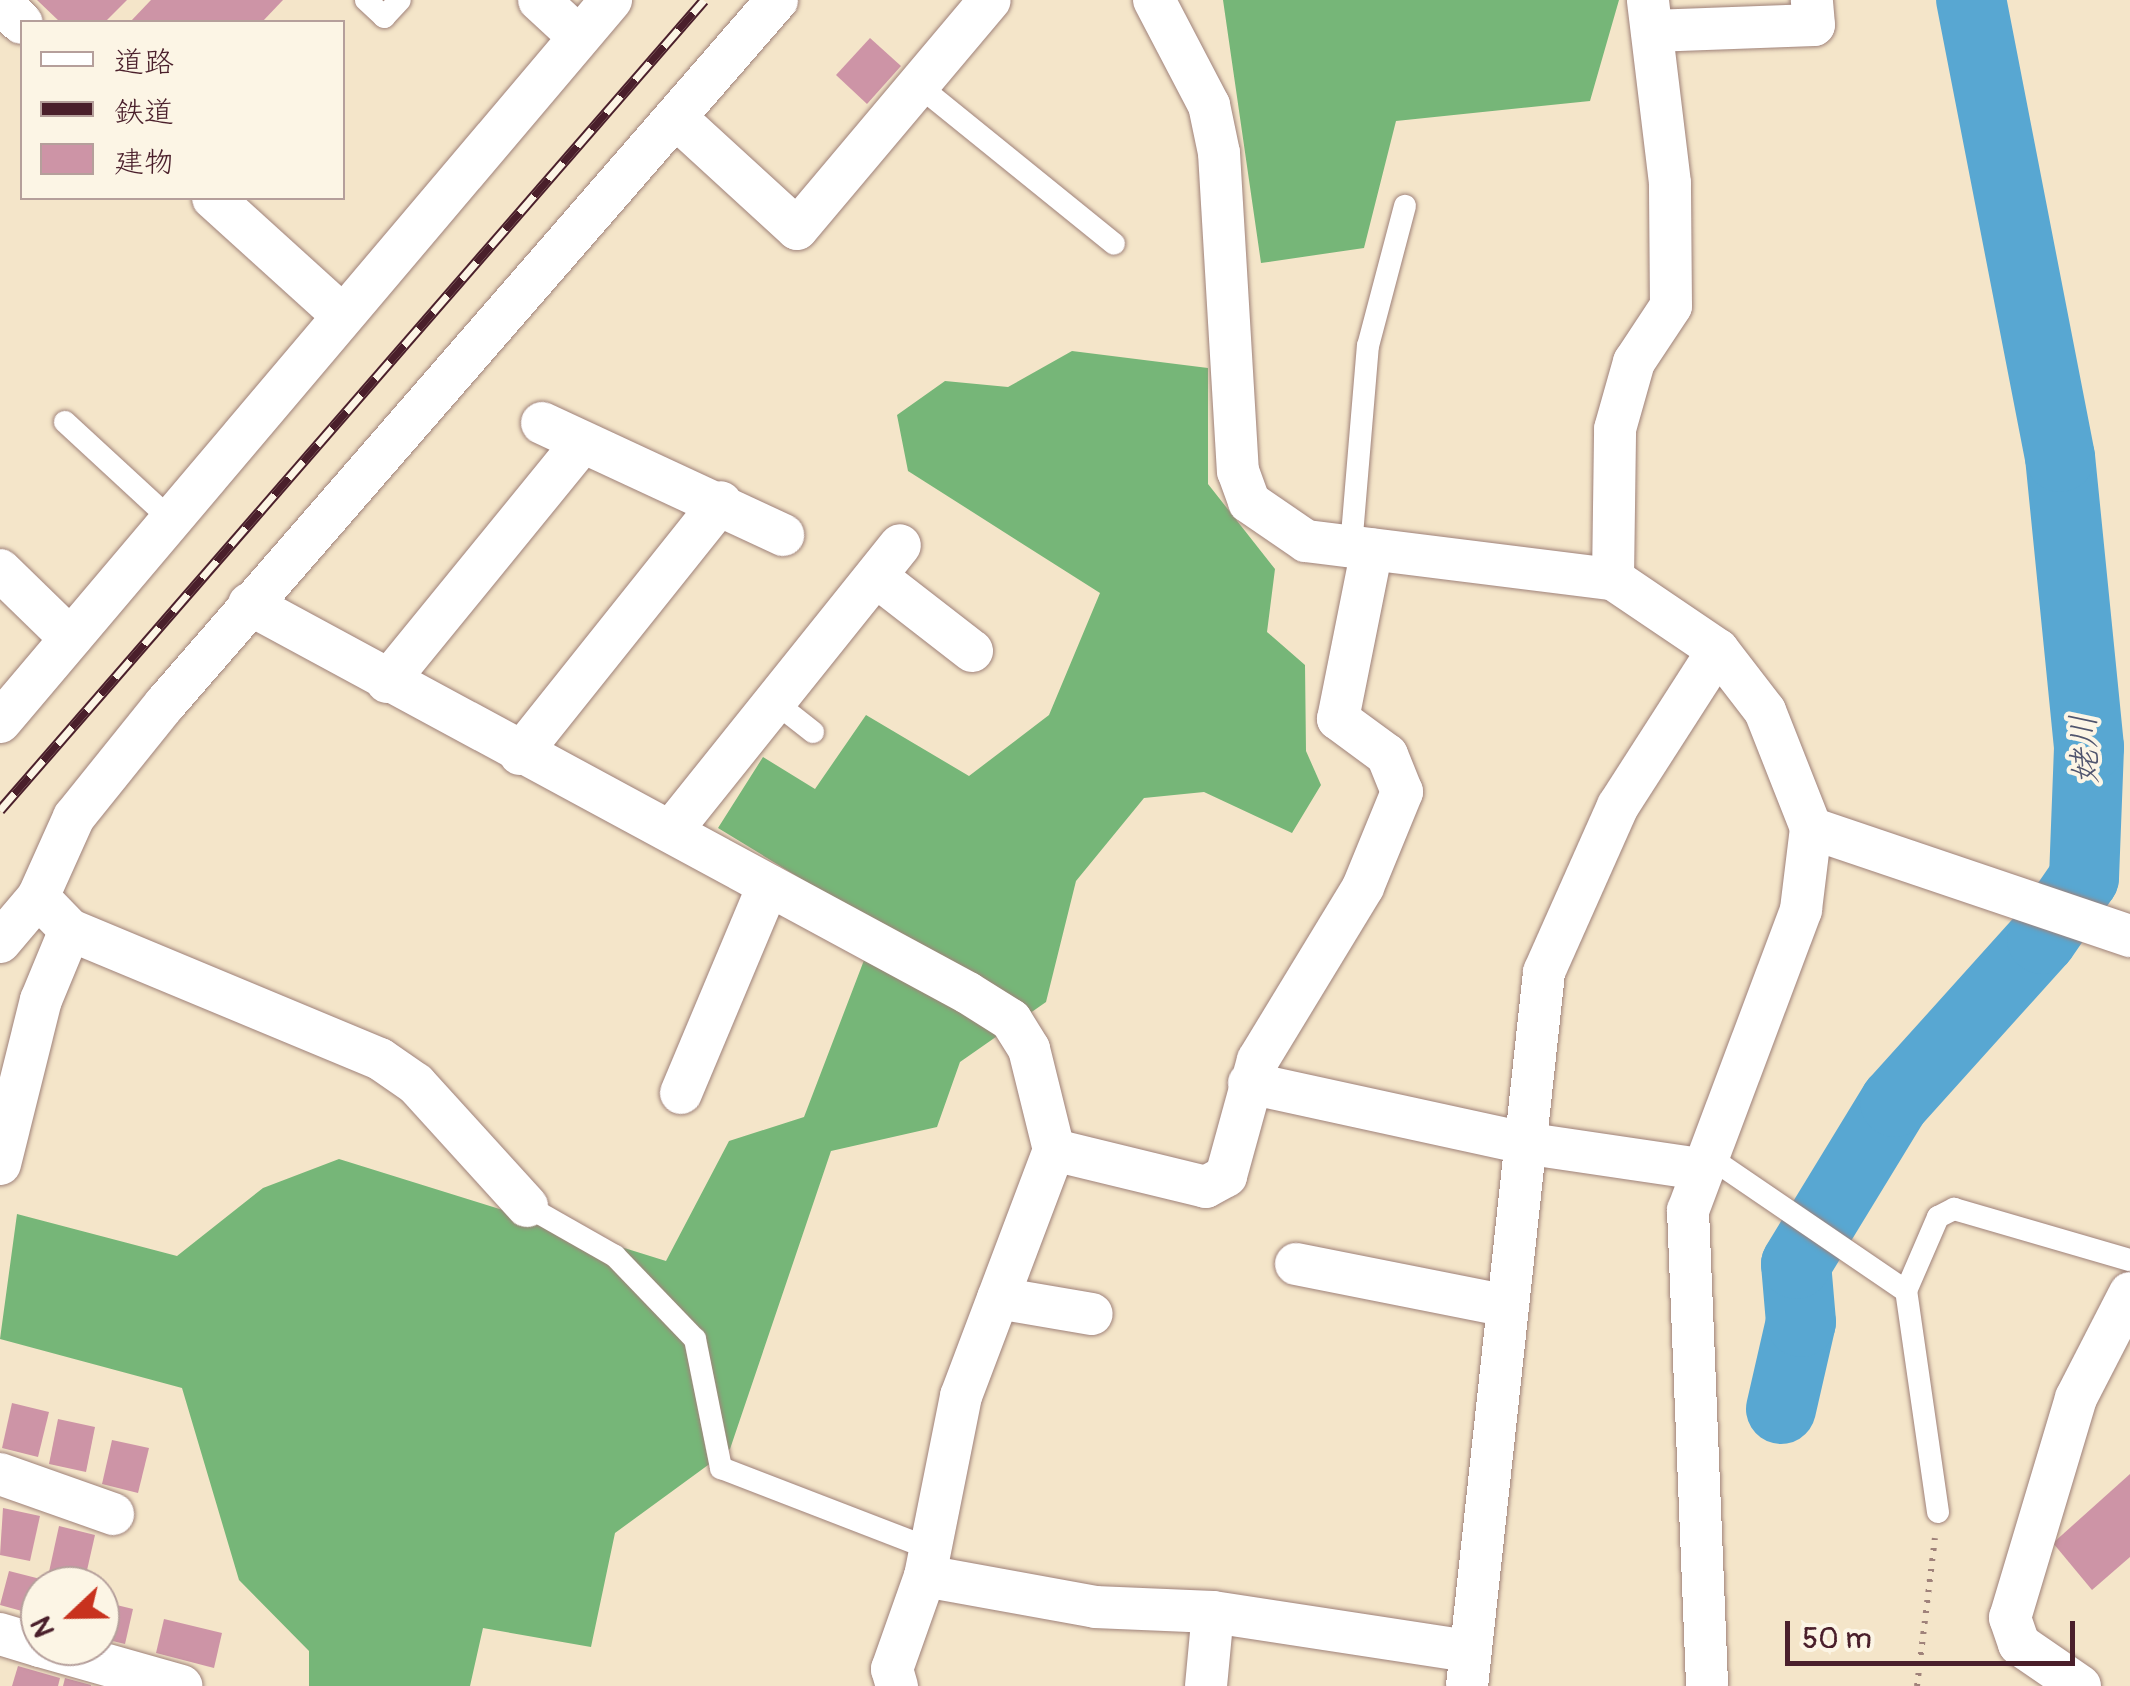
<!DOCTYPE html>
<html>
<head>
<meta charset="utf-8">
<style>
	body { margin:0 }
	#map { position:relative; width:2130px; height:1686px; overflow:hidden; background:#f4e5c9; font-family:Pangolin,"Klee One",sans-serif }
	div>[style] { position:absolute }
	.forest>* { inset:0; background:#76b678 }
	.river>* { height:70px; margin:-35px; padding:0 35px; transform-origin:35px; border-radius:35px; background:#58a7d2 }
	.building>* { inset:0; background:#cd94a6 }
	.path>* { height:6px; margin-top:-3px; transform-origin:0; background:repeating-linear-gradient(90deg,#9f827a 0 2.5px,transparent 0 10.5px) }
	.roads { filter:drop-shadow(0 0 2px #9f827a) drop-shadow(0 0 2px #9f827a) }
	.service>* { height:22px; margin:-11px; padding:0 11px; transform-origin:11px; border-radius:11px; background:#fff }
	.minor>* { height:42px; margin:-21px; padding:0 21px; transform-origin:21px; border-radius:21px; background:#fff }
	.rail>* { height:11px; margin-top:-5.5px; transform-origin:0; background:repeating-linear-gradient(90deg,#fcf5e5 0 22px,#4a1f2b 0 44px); box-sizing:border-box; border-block:2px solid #4a1f2b }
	span { translate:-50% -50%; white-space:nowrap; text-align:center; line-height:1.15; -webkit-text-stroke:8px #fcf5e5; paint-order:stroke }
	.water-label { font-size:35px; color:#50556e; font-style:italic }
	.legend { position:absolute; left:20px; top:20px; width:325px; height:180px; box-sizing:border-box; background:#fcf5e5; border:2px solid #b59f9b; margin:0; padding:12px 18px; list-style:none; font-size:30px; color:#4a1f2b }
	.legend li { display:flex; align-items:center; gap:20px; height:50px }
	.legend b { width:50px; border:2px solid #b59f9b }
	.north { position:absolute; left:20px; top:1566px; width:100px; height:100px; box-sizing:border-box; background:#fcf5e5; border:2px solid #b59f9b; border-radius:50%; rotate:248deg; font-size:28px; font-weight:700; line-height:40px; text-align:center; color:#4a1f2b }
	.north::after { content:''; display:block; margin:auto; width:35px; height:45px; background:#c8321e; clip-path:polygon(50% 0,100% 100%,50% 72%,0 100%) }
	.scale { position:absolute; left:1785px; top:1621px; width:290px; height:45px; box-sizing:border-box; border:5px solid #4a1f2b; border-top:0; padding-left:12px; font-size:30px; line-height:35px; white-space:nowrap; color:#4a1f2b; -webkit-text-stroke:8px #fcf5e5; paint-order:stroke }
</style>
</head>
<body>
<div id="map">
	<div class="forest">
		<i style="clip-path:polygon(1223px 0,1619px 0,1590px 101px,1396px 121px,1364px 248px,1261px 263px)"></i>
		<i style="clip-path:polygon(1072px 351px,1208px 368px,1208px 484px,1275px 569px,1267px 632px,1305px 665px,1306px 751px,1321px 785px,1292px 833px,1204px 792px,1144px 798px,1076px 881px,1046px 1002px,960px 1062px,937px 1127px,831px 1151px,730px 1449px,615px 1533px,591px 1647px,483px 1628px,470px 1686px,309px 1686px,309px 1651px,239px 1580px,182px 1388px,0 1339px,17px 1214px,177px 1256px,263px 1188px,339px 1159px,666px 1261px,729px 1141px,804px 1117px,866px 955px,844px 905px,718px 828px,763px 757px,815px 789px,866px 715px,969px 776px,1049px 715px,1100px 593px,908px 471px,897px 415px,945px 381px,1008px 387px)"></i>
	</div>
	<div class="river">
		<i style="left:1781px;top:1409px;width:89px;rotate:-77.1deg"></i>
		<i style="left:1801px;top:1322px;width:58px;rotate:-94.9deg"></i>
		<i style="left:1796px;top:1264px;width:190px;rotate:-58.6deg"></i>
		<i style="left:1895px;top:1102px;width:219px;rotate:-48deg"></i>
		<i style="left:2042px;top:939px;width:74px;rotate:-55.5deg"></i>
		<i style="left:2084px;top:878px;width:131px;rotate:-87.8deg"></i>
		<i style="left:2089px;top:747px;width:291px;rotate:-95.7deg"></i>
		<i style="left:2060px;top:457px;width:466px;rotate:-101deg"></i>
	</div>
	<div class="building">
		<i style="clip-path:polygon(37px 0,127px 0,105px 22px,60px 22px)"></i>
		<i style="clip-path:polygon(151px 0,283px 0,262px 22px,130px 22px)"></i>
		<i style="clip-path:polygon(870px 38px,901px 66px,867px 104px,836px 75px)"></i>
		<i style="clip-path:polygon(12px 1403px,49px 1412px,38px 1457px,2px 1448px)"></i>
		<i style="clip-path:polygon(58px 1419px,95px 1427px,86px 1472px,49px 1464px)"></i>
		<i style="clip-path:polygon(112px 1440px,149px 1448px,138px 1493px,102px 1484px)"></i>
		<i style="clip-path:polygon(2130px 1474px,2130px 1557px,2092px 1590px,2053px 1543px)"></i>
		<i style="clip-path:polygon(3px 1508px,40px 1516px,30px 1561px,0 1555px)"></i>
		<i style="clip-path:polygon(59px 1526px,95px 1535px,85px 1579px,49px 1572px)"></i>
		<i style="clip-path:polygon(9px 1571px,64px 1585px,64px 1586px,40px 1586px,40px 1616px,0 1605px)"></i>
		<i style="clip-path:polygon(100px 1601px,133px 1609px,125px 1644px,100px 1638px)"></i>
		<i style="clip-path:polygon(164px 1619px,222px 1633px,214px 1668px,156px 1653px)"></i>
		<i style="clip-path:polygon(18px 1666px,60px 1678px,58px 1686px,12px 1686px)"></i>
		<i style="clip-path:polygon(65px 1678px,91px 1685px,91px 1686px,63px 1686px)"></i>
	</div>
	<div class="path">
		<i style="left:1917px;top:1686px;width:149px;rotate:-83.1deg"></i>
	</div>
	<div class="roads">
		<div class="service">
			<i style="left:366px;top:0;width:25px;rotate:43deg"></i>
			<i style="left:384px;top:17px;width:23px;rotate:-47deg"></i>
			<i style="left:918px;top:85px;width:252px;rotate:39deg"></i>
			<i style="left:65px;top:422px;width:140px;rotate:42.7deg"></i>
			<i style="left:1351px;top:547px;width:202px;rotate:-85.2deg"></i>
			<i style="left:1368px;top:346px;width:145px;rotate:-75.2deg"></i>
			<i style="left:776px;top:703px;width:47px;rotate:38.1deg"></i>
			<i style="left:1705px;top:1154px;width:243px;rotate:34.3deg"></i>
			<i style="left:527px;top:1206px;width:101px;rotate:29.6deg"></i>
			<i style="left:615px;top:1256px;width:115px;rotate:46.1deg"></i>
			<i style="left:695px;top:1339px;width:132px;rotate:78.6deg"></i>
			<i style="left:721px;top:1468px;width:222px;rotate:21.1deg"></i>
			<i style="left:1938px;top:1512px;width:223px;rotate:-98.2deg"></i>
			<i style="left:1906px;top:1291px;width:81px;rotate:-66.6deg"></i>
			<i style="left:1938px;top:1217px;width:18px;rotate:-27deg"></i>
			<i style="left:1954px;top:1209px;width:183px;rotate:16.2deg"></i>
		</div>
		<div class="minor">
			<i style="left:539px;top:0;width:54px;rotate:42.8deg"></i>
			<i style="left:1154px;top:0;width:119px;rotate:62.4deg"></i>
			<i style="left:1209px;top:105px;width:49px;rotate:78.2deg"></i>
			<i style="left:1219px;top:153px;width:319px;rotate:86.6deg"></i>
			<i style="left:1238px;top:471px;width:33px;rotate:70deg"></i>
			<i style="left:1249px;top:502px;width:69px;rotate:34.4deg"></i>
			<i style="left:1306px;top:541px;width:309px;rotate:7.1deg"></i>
			<i style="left:1613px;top:579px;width:127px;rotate:34.1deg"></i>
			<i style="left:1718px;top:650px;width:77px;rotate:52.4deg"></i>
			<i style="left:1765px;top:711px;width:126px;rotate:68.5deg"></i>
			<i style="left:1811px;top:828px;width:83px;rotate:97deg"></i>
			<i style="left:1801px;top:910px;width:321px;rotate:110.6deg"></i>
			<i style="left:1688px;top:1210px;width:476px;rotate:87.7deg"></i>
			<i style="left:0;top:2px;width:30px;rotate:44deg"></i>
			<i style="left:1652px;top:31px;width:162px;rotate:-2.1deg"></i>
			<i style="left:1814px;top:25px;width:25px;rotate:-95deg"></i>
			<i style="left:676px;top:118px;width:164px;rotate:42.5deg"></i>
			<i style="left:797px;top:229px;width:299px;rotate:-49.9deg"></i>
			<i style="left:213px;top:198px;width:173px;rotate:42.2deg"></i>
			<i style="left:542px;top:423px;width:266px;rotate:24.9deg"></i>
			<i style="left:0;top:570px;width:98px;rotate:44.2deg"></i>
			<i style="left:878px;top:578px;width:119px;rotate:37.8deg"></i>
			<i style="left:1613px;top:579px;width:150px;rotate:-89.2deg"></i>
			<i style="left:1615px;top:429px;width:70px;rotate:-74.2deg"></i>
			<i style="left:1634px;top:362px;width:67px;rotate:-56.5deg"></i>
			<i style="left:1671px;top:306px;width:123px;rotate:-90.5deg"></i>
			<i style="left:1670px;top:183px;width:184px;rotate:-96.9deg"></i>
			<i style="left:249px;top:604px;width:817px;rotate:28.41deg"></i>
			<i style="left:968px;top:993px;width:51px;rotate:32.1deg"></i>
			<i style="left:1011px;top:1020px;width:34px;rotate:58deg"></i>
			<i style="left:1029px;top:1049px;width:104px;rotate:76.1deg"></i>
			<i style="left:1054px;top:1150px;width:263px;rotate:110.7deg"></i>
			<i style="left:961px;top:1396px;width:184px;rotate:101.3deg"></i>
			<i style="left:925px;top:1576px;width:99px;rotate:109.5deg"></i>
			<i style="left:892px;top:1669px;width:18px;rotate:74deg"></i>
			<i style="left:387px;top:682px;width:308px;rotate:-50.8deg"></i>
			<i style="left:0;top:722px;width:946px;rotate:-49.76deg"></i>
			<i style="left:520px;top:754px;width:322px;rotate:-51.4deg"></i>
			<i style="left:1811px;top:828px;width:337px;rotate:18.7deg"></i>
			<i style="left:671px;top:831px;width:366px;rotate:-51.3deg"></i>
			<i style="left:38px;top:897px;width:46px;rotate:45.9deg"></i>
			<i style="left:70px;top:930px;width:336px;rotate:22.6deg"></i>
			<i style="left:380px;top:1059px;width:44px;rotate:34.8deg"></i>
			<i style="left:416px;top:1084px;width:165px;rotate:47.7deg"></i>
			<i style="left:0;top:942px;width:59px;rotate:-49.8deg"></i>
			<i style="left:38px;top:897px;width:88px;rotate:-65.8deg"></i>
			<i style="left:74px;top:817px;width:145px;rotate:-51.2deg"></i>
			<i style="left:165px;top:704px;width:933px;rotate:-49deg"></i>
			<i style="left:1249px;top:1083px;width:281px;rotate:12.3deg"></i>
			<i style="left:1524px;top:1143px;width:179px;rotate:8.4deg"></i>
			<i style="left:681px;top:1093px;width:225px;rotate:-67.2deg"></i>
			<i style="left:1054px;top:1150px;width:156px;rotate:13.7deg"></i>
			<i style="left:1206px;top:1187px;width:23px;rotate:-29deg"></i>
			<i style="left:1226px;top:1176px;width:120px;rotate:-74.6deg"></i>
			<i style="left:1258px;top:1060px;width:202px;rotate:-58.7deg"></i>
			<i style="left:1363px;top:887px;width:103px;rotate:-67.7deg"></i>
			<i style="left:1402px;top:792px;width:40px;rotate:-112deg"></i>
			<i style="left:1387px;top:755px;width:61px;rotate:-143.7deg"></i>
			<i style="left:1338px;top:719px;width:173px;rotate:-78.7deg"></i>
			<i style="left:0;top:1164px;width:169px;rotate:-76deg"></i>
			<i style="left:41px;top:1000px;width:76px;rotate:-67.5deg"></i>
			<i style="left:1296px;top:1264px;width:216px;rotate:11.2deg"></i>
			<i style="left:998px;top:1298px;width:95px;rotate:9.7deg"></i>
			<i style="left:0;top:1474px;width:120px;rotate:19.5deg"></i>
			<i style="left:925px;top:1576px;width:173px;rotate:10.3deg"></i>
			<i style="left:1095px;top:1607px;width:118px;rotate:2.4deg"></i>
			<i style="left:1213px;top:1612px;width:258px;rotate:8.7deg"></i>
			<i style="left:0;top:1634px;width:42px;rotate:16.7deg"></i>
			<i style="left:40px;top:1646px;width:147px;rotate:15.8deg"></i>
			<i style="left:1206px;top:1686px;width:74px;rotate:-84.6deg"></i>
			<i style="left:1467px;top:1686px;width:718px;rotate:-83.84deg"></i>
			<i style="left:1544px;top:972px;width:182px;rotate:-66deg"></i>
			<i style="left:1618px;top:806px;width:185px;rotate:-57.3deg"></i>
			<i style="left:2080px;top:1686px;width:74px;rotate:-145.5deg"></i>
			<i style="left:2019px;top:1644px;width:28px;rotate:-109deg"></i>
			<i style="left:2010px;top:1618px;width:230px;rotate:-73.3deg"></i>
			<i style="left:2076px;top:1398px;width:118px;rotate:-62.8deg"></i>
		</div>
	</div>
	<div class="rail">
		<i style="left:0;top:810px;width:1073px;rotate:-49deg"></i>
	</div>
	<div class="water-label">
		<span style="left:2085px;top:749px;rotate:-92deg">姥川</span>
	</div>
	<ul class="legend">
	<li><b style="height:12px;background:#fff"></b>道路</li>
	<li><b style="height:12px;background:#4a1f2b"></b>鉄道</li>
	<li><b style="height:28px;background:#cd94a6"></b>建物</li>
	</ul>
	<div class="north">N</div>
	<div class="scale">50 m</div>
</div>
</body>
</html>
